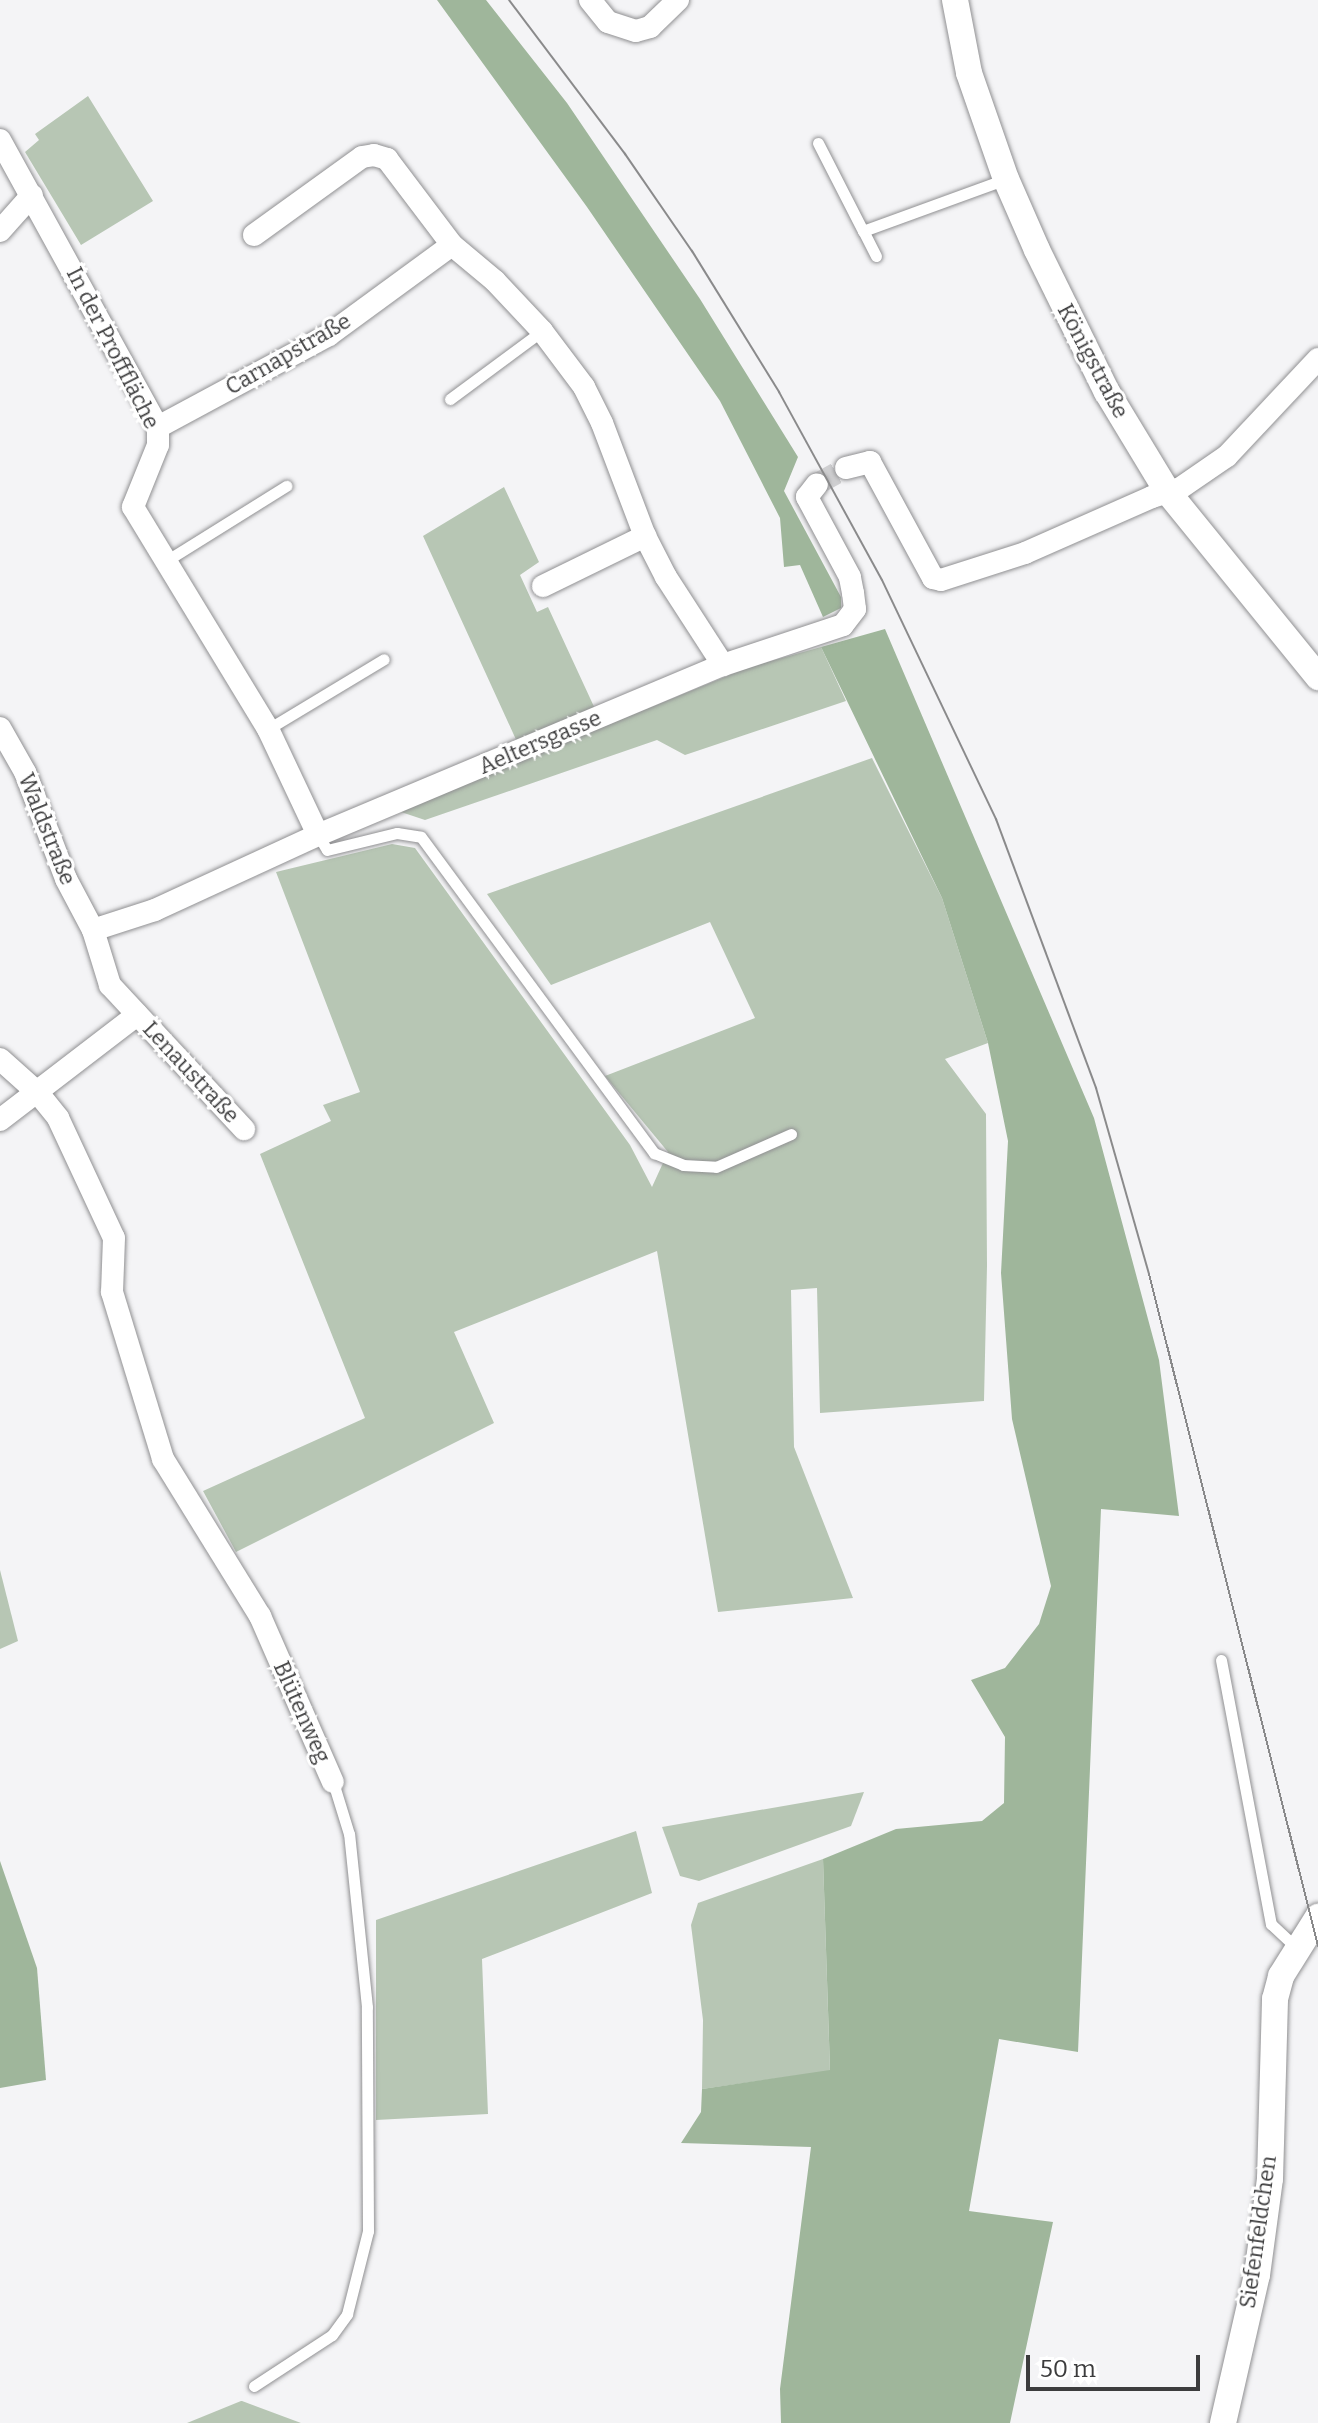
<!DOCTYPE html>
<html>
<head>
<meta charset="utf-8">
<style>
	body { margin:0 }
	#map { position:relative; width:1318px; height:2423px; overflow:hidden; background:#f4f4f6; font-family:Bitter,serif }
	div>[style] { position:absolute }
	.green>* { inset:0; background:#b7c6b4 }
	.forest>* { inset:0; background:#9fb69b }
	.minor-tunnel>* { height:22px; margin-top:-11px; transform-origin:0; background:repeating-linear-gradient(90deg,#cfcfd1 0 22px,transparent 0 33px) }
	.roads { filter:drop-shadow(0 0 2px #909092) drop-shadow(0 0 2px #909092) }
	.service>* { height:11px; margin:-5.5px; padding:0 5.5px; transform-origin:5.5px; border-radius:5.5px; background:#fff }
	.minor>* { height:22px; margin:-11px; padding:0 11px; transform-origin:11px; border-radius:11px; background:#fff }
	.tertiary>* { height:26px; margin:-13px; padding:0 13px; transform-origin:13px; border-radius:13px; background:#fff }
	.tram>* { height:2px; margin:-1px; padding:0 1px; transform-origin:1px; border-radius:1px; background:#8a8a8b }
	span { translate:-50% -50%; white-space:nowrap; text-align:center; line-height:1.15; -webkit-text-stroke:6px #fff; paint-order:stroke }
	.street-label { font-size:22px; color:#3c3c3d }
	.scale { position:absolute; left:1026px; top:2355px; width:174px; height:36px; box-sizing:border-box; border:4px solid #3c3c3d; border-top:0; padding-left:10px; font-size:24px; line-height:28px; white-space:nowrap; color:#3c3c3d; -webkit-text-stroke:6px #fff; paint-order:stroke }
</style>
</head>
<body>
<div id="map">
	<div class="green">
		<i style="clip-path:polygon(88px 96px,153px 201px,81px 245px,25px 152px,39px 140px,35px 134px)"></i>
		<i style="clip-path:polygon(504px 487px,539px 562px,520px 575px,537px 612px,548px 607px,596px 711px,518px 744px,423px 536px)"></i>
		<i style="clip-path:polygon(821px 647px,846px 701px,685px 755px,657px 740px,425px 820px,398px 811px,749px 667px)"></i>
		<i style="clip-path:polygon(872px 758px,942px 898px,988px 1043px,945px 1059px,986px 1114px,987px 1266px,984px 1401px,820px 1413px,817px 1288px,791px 1290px,794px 1447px,853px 1598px,718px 1612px,657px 1251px,454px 1332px,494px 1423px,236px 1552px,203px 1491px,365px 1418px,260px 1154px,331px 1121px,323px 1105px,360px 1092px,276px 872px,392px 844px,415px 848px,630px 1145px,652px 1187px,668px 1152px,605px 1076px,755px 1018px,710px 922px,551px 985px,487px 894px)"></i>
		<i style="clip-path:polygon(0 1570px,18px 1641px,0 1649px)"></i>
		<i style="clip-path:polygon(864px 1792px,851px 1826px,699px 1881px,680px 1876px,662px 1827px)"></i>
		<i style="clip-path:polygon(636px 1831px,652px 1893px,482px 1959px,488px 2114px,376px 2120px,376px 1920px)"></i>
		<i style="clip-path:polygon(823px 1859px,830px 2071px,702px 2089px,703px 2020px,691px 1925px,698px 1903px)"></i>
		<i style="clip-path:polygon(241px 2401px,242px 2401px,301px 2423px,187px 2423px)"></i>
	</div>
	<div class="forest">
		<i style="clip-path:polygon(437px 0,486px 0,567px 103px,700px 299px,798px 457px,784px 491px,841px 597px,841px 608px,823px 617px,800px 565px,784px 567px,780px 518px,720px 401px,587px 207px)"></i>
		<i style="clip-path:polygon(885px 629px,1094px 1118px,1159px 1360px,1179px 1516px,1101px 1509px,1078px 2052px,999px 2039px,969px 2211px,1053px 2222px,1010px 2423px,781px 2423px,780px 2389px,811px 2147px,681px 2143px,701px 2112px,702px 2089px,830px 2070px,823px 1859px,896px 1829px,982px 1821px,1004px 1803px,1005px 1737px,971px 1680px,1005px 1668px,1039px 1624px,1051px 1586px,1012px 1419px,1001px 1273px,1008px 1141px,988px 1043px,942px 898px,821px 647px)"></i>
		<i style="clip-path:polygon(0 1861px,37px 1968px,46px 2080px,0 2088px)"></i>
	</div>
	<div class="minor-tunnel">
		<i style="left:817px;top:484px;width:33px;rotate:-29deg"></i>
	</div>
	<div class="roads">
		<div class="service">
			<i style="left:818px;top:143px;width:99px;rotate:62.9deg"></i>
			<i style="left:876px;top:256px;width:28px;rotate:-117deg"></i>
			<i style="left:863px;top:231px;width:152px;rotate:-20deg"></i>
			<i style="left:450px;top:399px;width:114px;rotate:-36.5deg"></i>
			<i style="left:166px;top:561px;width:142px;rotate:-32deg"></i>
			<i style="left:268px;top:729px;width:135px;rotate:-31.1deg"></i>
			<i style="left:318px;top:835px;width:17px;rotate:59deg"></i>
			<i style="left:327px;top:850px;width:72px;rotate:-13.7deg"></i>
			<i style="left:397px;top:833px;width:24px;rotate:9deg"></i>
			<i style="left:421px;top:837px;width:393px;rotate:53.6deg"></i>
			<i style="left:654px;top:1153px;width:31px;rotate:22deg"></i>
			<i style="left:683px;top:1165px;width:33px;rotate:3deg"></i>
			<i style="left:716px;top:1167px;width:82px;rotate:-23.7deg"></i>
			<i style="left:1221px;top:1660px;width:269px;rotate:79.3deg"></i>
			<i style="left:1271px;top:1924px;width:34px;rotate:43deg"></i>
			<i style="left:254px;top:2386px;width:93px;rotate:-33.2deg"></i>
			<i style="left:332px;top:2335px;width:26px;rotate:-54deg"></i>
			<i style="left:347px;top:2314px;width:86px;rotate:-75.8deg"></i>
			<i style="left:368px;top:2231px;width:224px;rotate:-90.3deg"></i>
			<i style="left:367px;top:2007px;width:174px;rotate:-95.9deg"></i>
			<i style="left:349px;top:1834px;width:54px;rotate:-107.1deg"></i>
		</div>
		<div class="minor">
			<i style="left:590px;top:0;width:28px;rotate:51deg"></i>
			<i style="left:608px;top:22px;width:29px;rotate:18deg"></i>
			<i style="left:636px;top:31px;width:15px;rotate:-16deg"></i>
			<i style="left:650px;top:27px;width:39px;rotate:-44deg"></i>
			<i style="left:0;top:140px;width:328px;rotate:61.2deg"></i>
			<i style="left:158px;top:427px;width:18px;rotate:90deg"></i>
			<i style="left:158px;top:445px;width:67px;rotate:112deg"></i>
			<i style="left:133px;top:507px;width:260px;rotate:58.7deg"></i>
			<i style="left:268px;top:729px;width:117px;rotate:64.7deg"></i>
			<i style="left:0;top:231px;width:48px;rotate:-48.4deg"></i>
			<i style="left:254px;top:235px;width:133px;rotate:-35.8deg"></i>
			<i style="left:362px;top:157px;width:12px;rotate:-9deg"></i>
			<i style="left:374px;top:155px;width:14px;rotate:17deg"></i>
			<i style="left:387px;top:159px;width:108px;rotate:52.9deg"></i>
			<i style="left:452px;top:245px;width:56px;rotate:39.9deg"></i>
			<i style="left:495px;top:281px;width:69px;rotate:46.8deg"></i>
			<i style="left:542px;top:331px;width:70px;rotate:53.1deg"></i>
			<i style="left:584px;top:387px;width:40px;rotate:63.4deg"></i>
			<i style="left:602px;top:423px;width:121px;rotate:69.2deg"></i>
			<i style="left:645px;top:536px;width:46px;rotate:62.9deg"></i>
			<i style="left:666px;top:577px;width:105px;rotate:57.1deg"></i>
			<i style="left:158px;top:427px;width:194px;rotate:-28.3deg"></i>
			<i style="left:329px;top:335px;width:152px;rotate:-36.2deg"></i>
			<i style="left:846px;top:468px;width:25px;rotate:-14deg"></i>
			<i style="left:870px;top:462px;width:132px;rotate:61.5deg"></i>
			<i style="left:933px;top:578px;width:8px;rotate:14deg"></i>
			<i style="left:941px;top:580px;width:88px;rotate:-17.8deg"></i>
			<i style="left:1025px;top:553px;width:139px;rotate:-23.8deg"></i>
			<i style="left:1152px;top:497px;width:28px;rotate:-17deg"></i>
			<i style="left:1179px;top:489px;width:58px;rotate:-34.5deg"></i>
			<i style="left:1227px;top:456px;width:133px;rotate:-46.8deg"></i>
			<i style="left:543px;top:586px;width:114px;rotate:-26.1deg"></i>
			<i style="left:0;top:728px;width:51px;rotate:60.4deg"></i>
			<i style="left:25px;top:772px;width:115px;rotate:69deg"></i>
			<i style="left:66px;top:879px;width:58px;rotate:62.1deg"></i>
			<i style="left:93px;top:930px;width:58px;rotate:72.8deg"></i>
			<i style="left:110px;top:985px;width:197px;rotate:47.1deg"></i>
			<i style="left:93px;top:930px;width:65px;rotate:-17.9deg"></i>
			<i style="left:155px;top:910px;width:179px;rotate:-24.7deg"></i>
			<i style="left:318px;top:835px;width:439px;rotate:-22.8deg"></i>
			<i style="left:723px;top:665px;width:126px;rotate:-18.4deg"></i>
			<i style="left:843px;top:625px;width:20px;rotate:-53deg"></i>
			<i style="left:855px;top:609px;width:16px;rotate:-97deg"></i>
			<i style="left:853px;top:593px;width:16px;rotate:-101deg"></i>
			<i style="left:850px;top:577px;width:91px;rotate:-118.3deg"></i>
			<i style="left:807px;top:497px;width:16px;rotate:-52deg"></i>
			<i style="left:0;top:1059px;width:51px;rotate:41.8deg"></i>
			<i style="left:38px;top:1093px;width:32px;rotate:51deg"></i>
			<i style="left:58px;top:1118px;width:132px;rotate:65deg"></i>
			<i style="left:114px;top:1238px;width:54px;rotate:92.1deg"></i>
			<i style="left:112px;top:1292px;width:175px;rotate:73deg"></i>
			<i style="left:163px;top:1459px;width:185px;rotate:58.3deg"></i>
			<i style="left:260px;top:1616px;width:181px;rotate:66.3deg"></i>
			<i style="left:0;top:1120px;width:173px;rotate:-37.5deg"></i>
		</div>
		<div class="tertiary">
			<i style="left:955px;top:0;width:74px;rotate:79.1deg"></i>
			<i style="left:969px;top:73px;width:112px;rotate:70.8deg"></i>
			<i style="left:1006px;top:179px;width:77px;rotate:66.4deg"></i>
			<i style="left:1037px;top:250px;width:158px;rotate:63.8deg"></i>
			<i style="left:1107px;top:392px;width:116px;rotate:58.8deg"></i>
			<i style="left:1167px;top:491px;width:240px;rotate:50.9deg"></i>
			<i style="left:1223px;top:2423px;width:152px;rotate:-77.1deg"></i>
			<i style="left:1257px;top:2275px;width:97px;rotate:-82.3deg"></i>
			<i style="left:1270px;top:2179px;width:180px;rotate:-88.4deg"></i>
			<i style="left:1275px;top:1999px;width:24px;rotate:-75deg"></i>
			<i style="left:1281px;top:1976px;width:70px;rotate:-57.9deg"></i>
		</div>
	</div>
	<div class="tram">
		<i style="left:509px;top:0;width:193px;rotate:53deg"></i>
		<i style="left:625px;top:154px;width:118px;rotate:55.4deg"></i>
		<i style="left:692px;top:251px;width:166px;rotate:58.3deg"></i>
		<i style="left:779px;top:392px;width:214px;rotate:61.3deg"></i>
		<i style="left:882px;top:580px;width:265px;rotate:64.5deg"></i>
		<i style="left:996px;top:819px;width:287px;rotate:69.6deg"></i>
		<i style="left:1096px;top:1088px;width:193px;rotate:74.1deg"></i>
		<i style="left:1149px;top:1274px;width:693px;rotate:75.88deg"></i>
	</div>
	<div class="street-label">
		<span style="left:113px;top:348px;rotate:63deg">In der Profffläche</span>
		<span style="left:288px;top:354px;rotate:-30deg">Carnapstraße</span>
		<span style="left:1093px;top:361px;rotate:62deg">Königstraße</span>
		<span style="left:540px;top:742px;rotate:-23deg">Aeltersgasse</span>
		<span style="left:47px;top:829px;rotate:68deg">Waldstraße</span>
		<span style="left:191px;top:1072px;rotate:47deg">Lenaustraße</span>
		<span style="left:302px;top:1712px;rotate:66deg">Blütenweg</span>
		<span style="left:1258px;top:2232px;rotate:-82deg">Siefenfeldchen</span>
	</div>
	<div class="scale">50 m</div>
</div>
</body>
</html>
